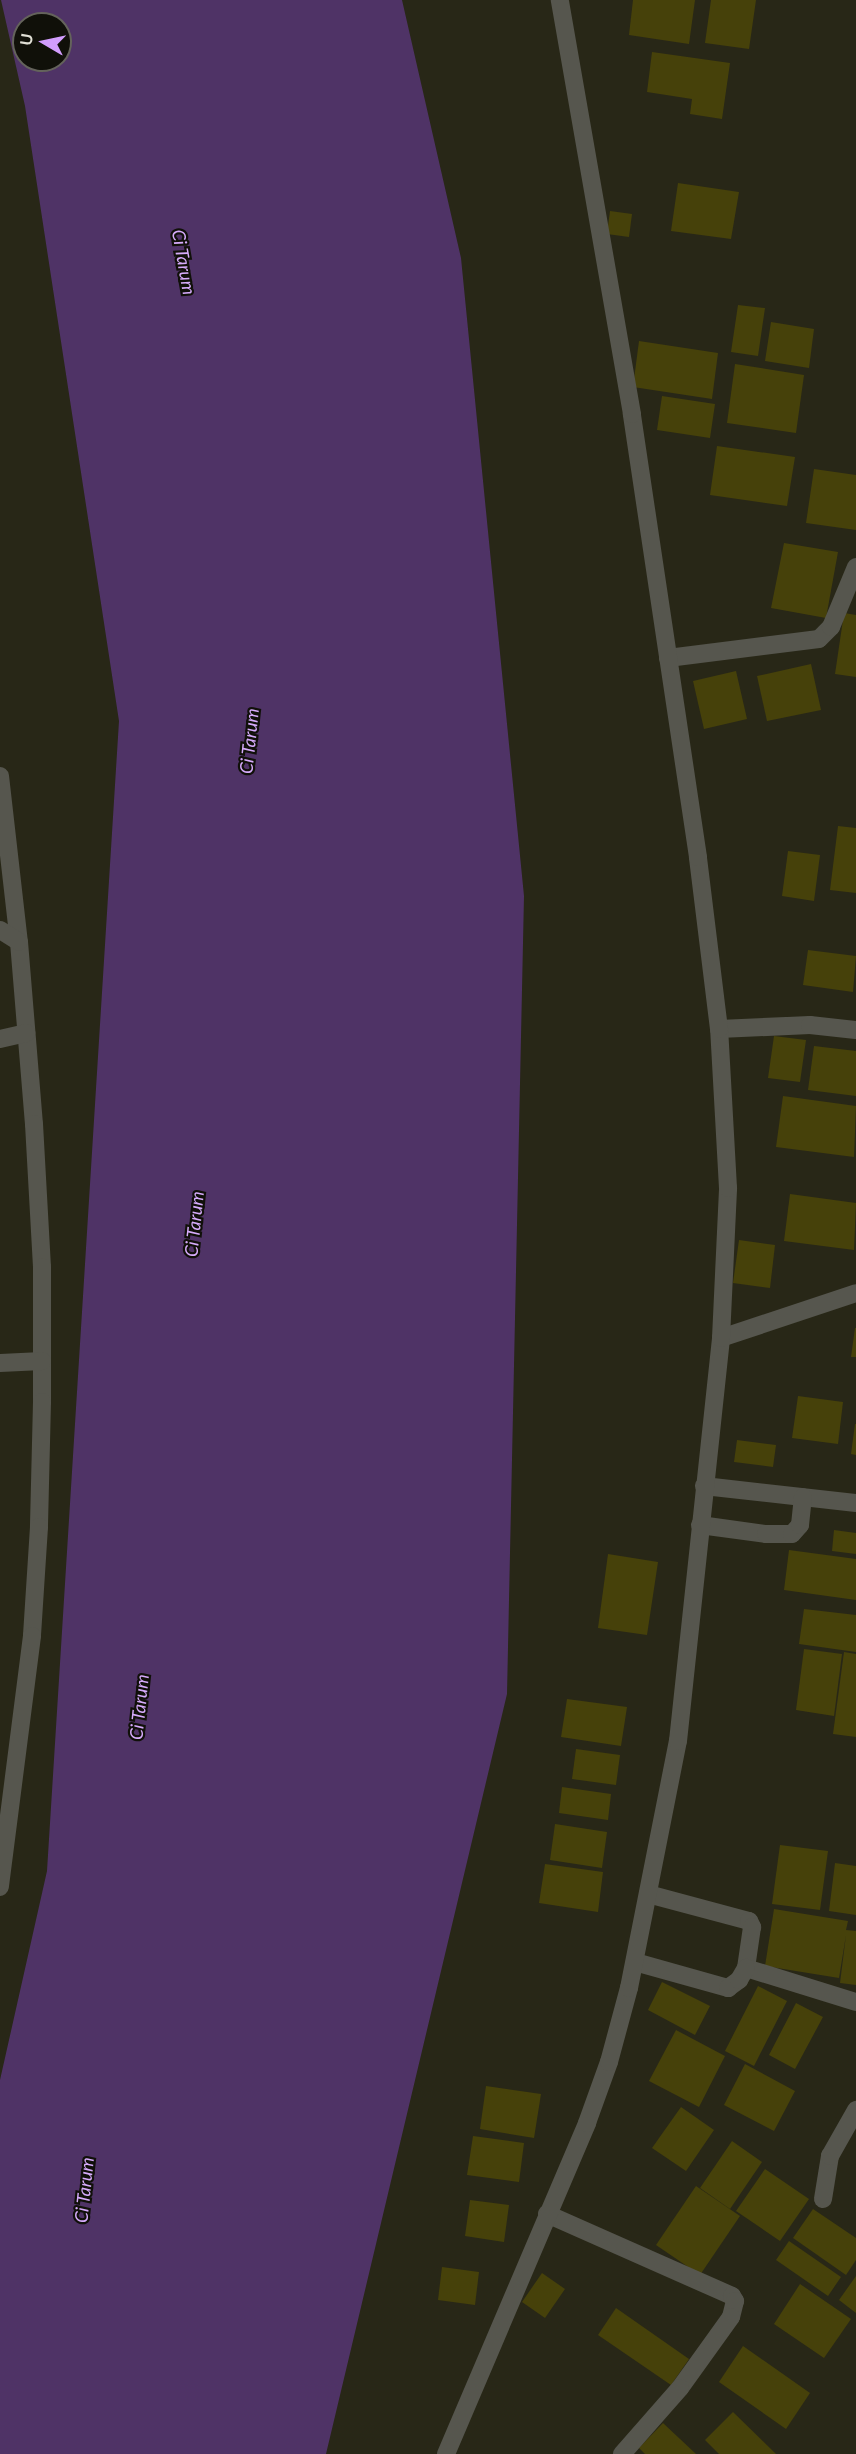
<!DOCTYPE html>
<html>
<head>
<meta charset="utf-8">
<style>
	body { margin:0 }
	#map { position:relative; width:856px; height:2454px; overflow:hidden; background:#282717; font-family:Lato,sans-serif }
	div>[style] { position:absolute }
	.water>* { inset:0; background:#4f3366 }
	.building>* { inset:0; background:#46410a }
	.street>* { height:18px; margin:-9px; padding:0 9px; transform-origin:9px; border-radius:9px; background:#56564e }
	span { translate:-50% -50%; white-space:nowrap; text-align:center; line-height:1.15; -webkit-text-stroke:4.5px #101009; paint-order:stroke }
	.water-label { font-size:18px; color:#d6abfb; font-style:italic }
	.north { position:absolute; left:12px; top:12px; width:60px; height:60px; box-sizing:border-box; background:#101009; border:2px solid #64635b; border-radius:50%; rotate:279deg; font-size:16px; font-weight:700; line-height:24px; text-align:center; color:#e1e0d6 }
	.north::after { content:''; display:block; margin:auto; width:21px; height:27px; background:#d29dfd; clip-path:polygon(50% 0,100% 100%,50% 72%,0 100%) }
</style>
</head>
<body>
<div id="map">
	<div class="water">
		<i style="clip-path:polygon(evenodd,1px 0,402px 0,461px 258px,524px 896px,507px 1694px,326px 2454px,0 2454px,0 2080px,47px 1871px,119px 721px,25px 106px,1px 0,24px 24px,60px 24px,60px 60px,24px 60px,24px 24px)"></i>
	</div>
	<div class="building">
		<i style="clip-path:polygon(633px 0,695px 0,689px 44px,629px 35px)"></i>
		<i style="clip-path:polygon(711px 0,756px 0,749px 49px,705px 43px)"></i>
		<i style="clip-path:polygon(652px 52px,730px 63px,722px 119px,690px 114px,692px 99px,647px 92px)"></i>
		<i style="clip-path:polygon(678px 183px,739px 192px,731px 239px,671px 231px)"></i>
		<i style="clip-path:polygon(610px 211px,632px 214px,629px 237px,607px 234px)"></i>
		<i style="clip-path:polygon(738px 305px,765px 308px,758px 356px,731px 352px)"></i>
		<i style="clip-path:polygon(771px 322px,814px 329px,809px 368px,765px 361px)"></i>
		<i style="clip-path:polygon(639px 341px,718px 353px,712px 399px,633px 387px)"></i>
		<i style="clip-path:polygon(735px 364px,804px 375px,796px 433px,727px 423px)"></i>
		<i style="clip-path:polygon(662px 396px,715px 404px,710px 438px,657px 430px)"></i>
		<i style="clip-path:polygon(717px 446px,795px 457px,787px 506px,710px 495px)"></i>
		<i style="clip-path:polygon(814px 469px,856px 475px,856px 530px,806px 523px)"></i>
		<i style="clip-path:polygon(784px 543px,838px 552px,826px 618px,771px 608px)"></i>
		<i style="clip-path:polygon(844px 613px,856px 615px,856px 677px,835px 674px)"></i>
		<i style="clip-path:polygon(811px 664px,821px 710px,767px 721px,757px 676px)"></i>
		<i style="clip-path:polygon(736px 671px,747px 719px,704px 729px,693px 681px)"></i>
		<i style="clip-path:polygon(838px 826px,856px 828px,856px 893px,830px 890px)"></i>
		<i style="clip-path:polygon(788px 851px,820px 855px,814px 901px,782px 896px)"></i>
		<i style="clip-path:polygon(808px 950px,856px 956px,853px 992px,803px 985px)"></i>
		<i style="clip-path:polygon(774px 1036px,806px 1040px,800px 1082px,768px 1078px)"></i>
		<i style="clip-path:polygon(814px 1046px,856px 1051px,856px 1096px,808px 1090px)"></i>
		<i style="clip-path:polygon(783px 1096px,856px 1106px,854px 1157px,776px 1147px)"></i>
		<i style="clip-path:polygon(790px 1194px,856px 1203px,854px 1250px,784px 1241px)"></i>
		<i style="clip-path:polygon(739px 1240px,775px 1245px,770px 1288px,733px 1283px)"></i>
		<i style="clip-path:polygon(855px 1328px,856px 1328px,856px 1357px,851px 1357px)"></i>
		<i style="clip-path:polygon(798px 1396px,843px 1402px,838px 1444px,792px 1438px)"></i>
		<i style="clip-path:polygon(855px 1424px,856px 1424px,856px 1455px,851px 1454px)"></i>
		<i style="clip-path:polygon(737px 1440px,776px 1445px,773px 1467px,734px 1462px)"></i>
		<i style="clip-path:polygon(834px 1530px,856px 1533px,856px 1554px,832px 1551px)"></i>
		<i style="clip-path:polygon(789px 1550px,856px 1559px,856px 1600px,784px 1590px)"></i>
		<i style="clip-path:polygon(608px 1554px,658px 1562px,647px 1635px,598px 1628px)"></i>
		<i style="clip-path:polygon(804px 1609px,856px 1615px,856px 1652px,799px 1644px)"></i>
		<i style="clip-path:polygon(804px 1649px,842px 1654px,834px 1716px,796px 1710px)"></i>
		<i style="clip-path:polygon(844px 1652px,856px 1654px,856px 1737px,833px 1734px)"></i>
		<i style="clip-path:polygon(567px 1699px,627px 1707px,621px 1746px,561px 1737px)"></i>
		<i style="clip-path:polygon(576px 1749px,620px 1755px,616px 1785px,572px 1779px)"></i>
		<i style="clip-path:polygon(562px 1787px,611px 1794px,608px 1820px,559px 1813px)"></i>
		<i style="clip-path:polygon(555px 1824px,607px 1832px,602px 1868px,550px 1860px)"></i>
		<i style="clip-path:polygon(780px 1845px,828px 1851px,820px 1910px,772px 1904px)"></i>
		<i style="clip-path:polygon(835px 1863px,856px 1866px,856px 1915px,829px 1911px)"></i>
		<i style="clip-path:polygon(545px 1864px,603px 1872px,598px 1912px,539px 1903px)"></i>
		<i style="clip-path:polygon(774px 1909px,848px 1921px,846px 1930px,856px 1931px,856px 1985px,840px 1983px,846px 1935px,839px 1978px,765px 1966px)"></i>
		<i style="clip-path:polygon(662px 1982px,710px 2006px,695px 2035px,648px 2010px)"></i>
		<i style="clip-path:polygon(758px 1986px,787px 2001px,754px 2066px,725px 2051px)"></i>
		<i style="clip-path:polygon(796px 2003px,823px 2017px,795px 2069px,769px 2055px)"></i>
		<i style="clip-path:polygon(676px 2030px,725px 2056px,699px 2107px,649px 2081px)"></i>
		<i style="clip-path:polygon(745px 2064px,795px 2091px,774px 2131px,724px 2105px)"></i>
		<i style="clip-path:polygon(486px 2086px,541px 2094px,534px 2138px,480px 2129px)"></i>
		<i style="clip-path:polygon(681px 2107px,714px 2130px,686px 2171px,652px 2148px)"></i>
		<i style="clip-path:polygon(473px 2136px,524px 2143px,519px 2182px,467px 2175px)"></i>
		<i style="clip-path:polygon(732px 2141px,762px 2162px,730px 2209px,700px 2188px)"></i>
		<i style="clip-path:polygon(765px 2169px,809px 2199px,780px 2241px,736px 2211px)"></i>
		<i style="clip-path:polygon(696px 2186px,740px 2216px,700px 2275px,656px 2245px)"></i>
		<i style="clip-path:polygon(470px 2200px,509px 2205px,504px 2242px,465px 2236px)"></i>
		<i style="clip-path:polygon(813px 2209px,856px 2238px,856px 2260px,846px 2275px,793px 2238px)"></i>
		<i style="clip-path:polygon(789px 2241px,841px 2277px,828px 2296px,776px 2260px)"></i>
		<i style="clip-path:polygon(442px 2267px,479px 2272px,475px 2305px,438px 2300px)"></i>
		<i style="clip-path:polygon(542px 2273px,565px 2289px,545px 2318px,522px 2302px)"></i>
		<i style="clip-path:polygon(856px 2276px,856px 2313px,839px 2300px)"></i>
		<i style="clip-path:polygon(800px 2284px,851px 2319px,824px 2358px,774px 2324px)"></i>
		<i style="clip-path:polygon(616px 2308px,689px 2359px,671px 2385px,598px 2335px)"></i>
		<i style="clip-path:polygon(743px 2346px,810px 2393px,786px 2429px,719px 2382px)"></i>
		<i style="clip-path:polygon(733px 2412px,776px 2454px,719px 2454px,705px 2440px)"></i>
		<i style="clip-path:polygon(663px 2423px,696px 2454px,645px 2454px,639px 2448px)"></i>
	</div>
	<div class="street">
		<i style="left:668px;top:658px;width:152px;rotate:-7.2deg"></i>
		<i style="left:819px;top:639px;width:17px;rotate:-45deg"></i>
		<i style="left:831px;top:627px;width:65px;rotate:-67.4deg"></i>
		<i style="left:0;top:776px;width:167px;rotate:83.5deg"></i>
		<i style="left:19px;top:942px;width:183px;rotate:85.3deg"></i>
		<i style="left:34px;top:1124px;width:143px;rotate:86.8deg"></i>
		<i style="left:42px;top:1267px;width:135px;rotate:90deg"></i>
		<i style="left:42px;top:1402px;width:125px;rotate:91.4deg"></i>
		<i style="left:39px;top:1527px;width:109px;rotate:93.7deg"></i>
		<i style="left:32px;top:1636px;width:253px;rotate:97.3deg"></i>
		<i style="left:0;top:930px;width:22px;rotate:32deg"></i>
		<i style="left:719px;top:1029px;width:91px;rotate:-2.5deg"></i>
		<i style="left:810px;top:1025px;width:46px;rotate:6.2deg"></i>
		<i style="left:0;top:1039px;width:27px;rotate:-13deg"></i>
		<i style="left:721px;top:1338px;width:142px;rotate:-18.4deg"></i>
		<i style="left:0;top:1363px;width:42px;rotate:-2.7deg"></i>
		<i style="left:704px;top:1486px;width:153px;rotate:6.4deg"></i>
		<i style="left:700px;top:1525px;width:67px;rotate:7.8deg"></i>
		<i style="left:766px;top:1534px;width:26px"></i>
		<i style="left:792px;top:1534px;width:12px;rotate:-48deg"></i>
		<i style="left:800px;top:1525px;width:28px;rotate:-84deg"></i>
		<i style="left:648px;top:1894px;width:105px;rotate:15deg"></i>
		<i style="left:749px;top:1921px;width:7px;rotate:63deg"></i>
		<i style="left:752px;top:1927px;width:41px;rotate:98.3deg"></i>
		<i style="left:746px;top:1968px;width:115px;rotate:17.2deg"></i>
		<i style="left:635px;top:1962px;width:97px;rotate:15.6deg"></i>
		<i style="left:728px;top:1988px;width:14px;rotate:-36deg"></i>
		<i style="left:739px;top:1980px;width:14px;rotate:-60deg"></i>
		<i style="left:823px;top:2199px;width:44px;rotate:-80.8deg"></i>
		<i style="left:830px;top:2156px;width:53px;rotate:-60.5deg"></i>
		<i style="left:547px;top:2214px;width:202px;rotate:23.9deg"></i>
		<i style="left:732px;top:2296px;width:6px;rotate:59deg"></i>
		<i style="left:735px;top:2301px;width:16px;rotate:104deg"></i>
		<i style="left:731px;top:2317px;width:87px;rotate:125.7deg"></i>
		<i style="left:680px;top:2388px;width:88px;rotate:131.3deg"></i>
		<i style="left:446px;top:2454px;width:360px;rotate:-66.9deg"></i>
		<i style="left:587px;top:2123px;width:65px;rotate:-70.2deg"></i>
		<i style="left:609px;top:2062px;width:77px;rotate:-74.9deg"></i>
		<i style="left:629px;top:1988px;width:252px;rotate:-78.8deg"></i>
		<i style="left:678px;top:1741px;width:405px;rotate:-83.9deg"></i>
		<i style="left:721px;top:1338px;width:150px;rotate:-87.3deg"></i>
		<i style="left:728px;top:1188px;width:159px;rotate:-93.2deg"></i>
		<i style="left:719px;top:1029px;width:173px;rotate:-97deg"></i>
		<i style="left:698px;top:857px;width:448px;rotate:-98.5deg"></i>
		<i style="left:632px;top:414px;width:420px;rotate:-99.9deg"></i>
	</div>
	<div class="water-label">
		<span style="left:184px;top:262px;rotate:80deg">Ci Tarum</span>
		<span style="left:249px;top:741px;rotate:-84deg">Ci Tarum</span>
		<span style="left:194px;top:1224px;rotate:-84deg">Ci Tarum</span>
		<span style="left:139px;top:1707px;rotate:-84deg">Ci Tarum</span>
		<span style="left:84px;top:2190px;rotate:-84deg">Ci Tarum</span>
	</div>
	<div class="north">U</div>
</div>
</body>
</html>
